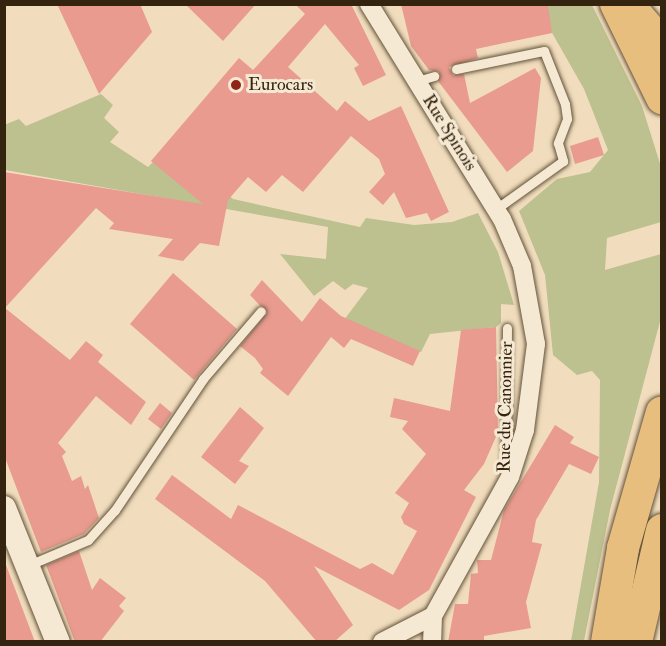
<!DOCTYPE html>
<html>
<head>
<meta charset="utf-8">
<style>
	body { margin:0 }
	#map { position:relative; width:666px; height:646px; overflow:hidden; background:#f1ddbd; font-family:"IM FELL Double Pica",serif }
	div>[style] { position:absolute }
	.green>* { inset:0; background:#bdc08f }
	.building>* { inset:0; background:#e89b8e }
	.roads { filter:drop-shadow(0 0 2px #62523a) drop-shadow(0 0 2px #62523a) }
	.lane>* { height:9px; margin:-4.5px; padding:0 4.5px; transform-origin:4.5px; border-radius:4.5px; background:#f6e9d4 }
	.street>* { height:18px; margin:-9px; padding:0 9px; transform-origin:9px; border-radius:9px; background:#f6e9d4 }
	.secondary>* { height:24px; margin:-12px; padding:0 12px; transform-origin:12px; border-radius:12px; background:#f6e9d4 }
	.highway>* { height:32px; margin:-16px; padding:0 16px; transform-origin:16px; border-radius:16px; background:#e8be7e }
	.dots>* { width:16px; height:16px; translate:-50% -50%; box-sizing:border-box; border:3px solid #f6e9d4; border-radius:50% }
	span { translate:-50% -50%; white-space:nowrap; text-align:center; line-height:1.15; -webkit-text-stroke:6px #f6e9d4; paint-order:stroke }
	.poi-label { font-size:18px; color:#33230f }
	.left { translate:0 -50%; text-align:left }
	.street-label { font-size:18px; color:#33230f }
	.frame { position:absolute; inset:0; border:6px solid #33230f; pointer-events:none }
</style>
</head>
<body>
<div id="map">
	<div class="green">
		<i style="clip-path:polygon(546px 5px,592px 5px,642px 106px,662px 170px,661px 222px,607px 238px,605px 270px,661px 254px,662px 314px,610px 510px,584px 641px,571px 641px,599px 482px,600px 380px,592px 371px,577px 375px,553px 355px,545px 275px,519px 211px,557px 179px,590px 172px,608px 150px,584px 89px,551px 31px)"></i>
		<i style="clip-path:polygon(101px 94px,113px 105px,104px 118px,119px 132px,110px 142px,148px 167px,162px 153px,201px 171px,233px 199px,360px 227px,366px 218px,414px 225px,452px 222px,478px 213px,498px 252px,514px 305px,501px 304px,501px 323px,496px 327px,430px 334px,421px 352px,344px 320px,368px 288px,353px 284px,345px 290px,333px 281px,314px 296px,280px 254px,326px 259px,328px 227px,5px 170px,4px 125px,19px 119px,26px 126px)"></i>
	</div>
	<div class="building">
		<i style="clip-path:polygon(57px 4px,140px 4px,152px 32px,99px 94px)"></i>
		<i style="clip-path:polygon(185px 4px,256px 4px,223px 41px)"></i>
		<i style="clip-path:polygon(295px 4px,351px 4px,386px 75px,363px 86px,354px 68px,359px 65px,325px 24px,288px 67px,337px 111px,345px 101px,369px 121px,401px 106px,449px 212px,431px 221px,427px 213px,406px 218px,394px 192px,383px 205px,369px 192px,385px 174px,379px 159px,351px 136px,303px 192px,282px 175px,266px 192px,248px 177px,228px 200px,219px 246px,200px 243px,183px 261px,158px 256px,173px 239px,109px 229px,114px 223px,96px 208px,5px 308px,70px 360px,86px 341px,103px 355px,98px 362px,146px 402px,131px 425px,96px 396px,58px 443px,66px 452px,62px 456px,72px 481px,81px 476px,85px 489px,88px 485px,99px 518px,84px 534px,41px 552px,4px 455px,4px 172px,203px 204px,151px 161px,239px 58px,253px 70px,290px 30px,305px 14px)"></i>
		<i style="clip-path:polygon(401px 4px,548px 6px,552px 33px,476px 49px,478px 58px,449px 67px,453px 75px,464px 74px,470px 103px,535px 68px,541px 78px,533px 151px,507px 172px,438px 81px,439px 72px,429px 70px,411px 46px)"></i>
		<i style="clip-path:polygon(598px 137px,604px 155px,575px 164px,570px 146px)"></i>
		<i style="clip-path:polygon(173px 273px,237px 329px,194px 380px,130px 324px)"></i>
		<i style="clip-path:polygon(262px 280px,302px 322px,320px 298px,341px 316px,420px 351px,413px 366px,351px 339px,344px 348px,331px 337px,288px 396px,260px 373px,263px 369px,255px 358px,240px 346px,267px 313px,250px 295px)"></i>
		<i style="clip-path:polygon(496px 327px,498px 432px,484px 464px,464px 490px,476px 497px,429px 590px,399px 610px,314px 566px,353px 625px,334px 642px,317px 642px,265px 581px,155px 499px,172px 475px,231px 519px,238px 505px,360px 569px,372px 563px,393px 575px,417px 531px,404px 524px,401px 517px,409px 503px,395px 493px,426px 454px,402px 429px,408px 421px,390px 417px,394px 398px,450px 411px,461px 330px)"></i>
		<i style="clip-path:polygon(160px 403px,172px 413px,161px 429px,148px 419px)"></i>
		<i style="clip-path:polygon(240px 407px,264px 428px,239px 461px,249px 466px,235px 484px,201px 457px)"></i>
		<i style="clip-path:polygon(555px 425px,574px 437px,570px 443px,599px 457px,591px 474px,569px 464px,536px 520px,532px 542px,542px 544px,526px 602px,531px 628px,484px 636px,484px 642px,448px 642px,455px 604px,468px 604px,471px 574px,478px 573px,477px 560px,491px 560px,504px 510px)"></i>
		<i style="clip-path:polygon(79px 551px,92px 590px,100px 578px,126px 598px,119px 606px,124px 611px,100px 642px,75px 642px,46px 565px)"></i>
		<i style="clip-path:polygon(4px 565px,6px 565px,35px 642px,4px 642px)"></i>
	</div>
	<div class="roads">
		<div class="lane">
			<i style="left:456px;top:69px;width:90px;rotate:-11.6deg"></i>
			<i style="left:544px;top:51px;width:57px;rotate:68.4deg"></i>
			<i style="left:565px;top:104px;width:15px;rotate:82deg"></i>
			<i style="left:567px;top:119px;width:26px;rotate:111deg"></i>
			<i style="left:558px;top:143px;width:19px;rotate:74deg"></i>
			<i style="left:563px;top:161px;width:82px;rotate:144.4deg"></i>
			<i style="left:417px;top:81px;width:18px;rotate:-16deg"></i>
			<i style="left:506px;top:469px;width:141px;rotate:-89.6deg"></i>
			<i style="left:29px;top:565px;width:64px;rotate:-23deg"></i>
			<i style="left:88px;top:540px;width:40px;rotate:-48deg"></i>
			<i style="left:115px;top:510px;width:158px;rotate:-56.1deg"></i>
			<i style="left:203px;top:379px;width:89px;rotate:-49.5deg"></i>
		</div>
		<div class="street">
			<i style="left:369px;top:4px;width:253px;rotate:58.3deg"></i>
			<i style="left:502px;top:219px;width:51px;rotate:66.9deg"></i>
			<i style="left:522px;top:266px;width:79px;rotate:79.8deg"></i>
			<i style="left:536px;top:344px;width:87px;rotate:97.3deg"></i>
			<i style="left:525px;top:430px;width:49px;rotate:107.7deg"></i>
			<i style="left:510px;top:477px;width:159px;rotate:119deg"></i>
			<i style="left:433px;top:616px;width:26px;rotate:92deg"></i>
			<i style="left:382px;top:642px;width:57px;rotate:-27deg"></i>
		</div>
		<div class="secondary">
			<i style="left:4px;top:508px;width:144px;rotate:68.1deg"></i>
		</div>
		<div class="highway">
			<i style="left:616px;top:4px;width:105px;rotate:63.9deg"></i>
			<i style="left:631px;top:8px;width:48px;rotate:49.3deg"></i>
			<i style="left:607px;top:642px;width:95px;rotate:-80.3deg"></i>
			<i style="left:623px;top:548px;width:141px;rotate:-74deg"></i>
			<i style="left:636px;top:642px;width:115px;rotate:-76.9deg"></i>
		</div>
	</div>
	<div class="dots">
		<i style="left:236px;top:85px;background:#8f2418"></i>
	</div>
	<div class="poi-label">
		<span class="left" style="left:248px;top:85px">Eurocars</span>
	</div>
	<div class="street-label">
		<span style="left:449px;top:133px;rotate:58deg">Rue Spinois</span>
		<span style="left:506px;top:407px;rotate:-89deg">Rue du Canonnier</span>
	</div>
	<div class="frame"></div>
</div>
</body>
</html>
